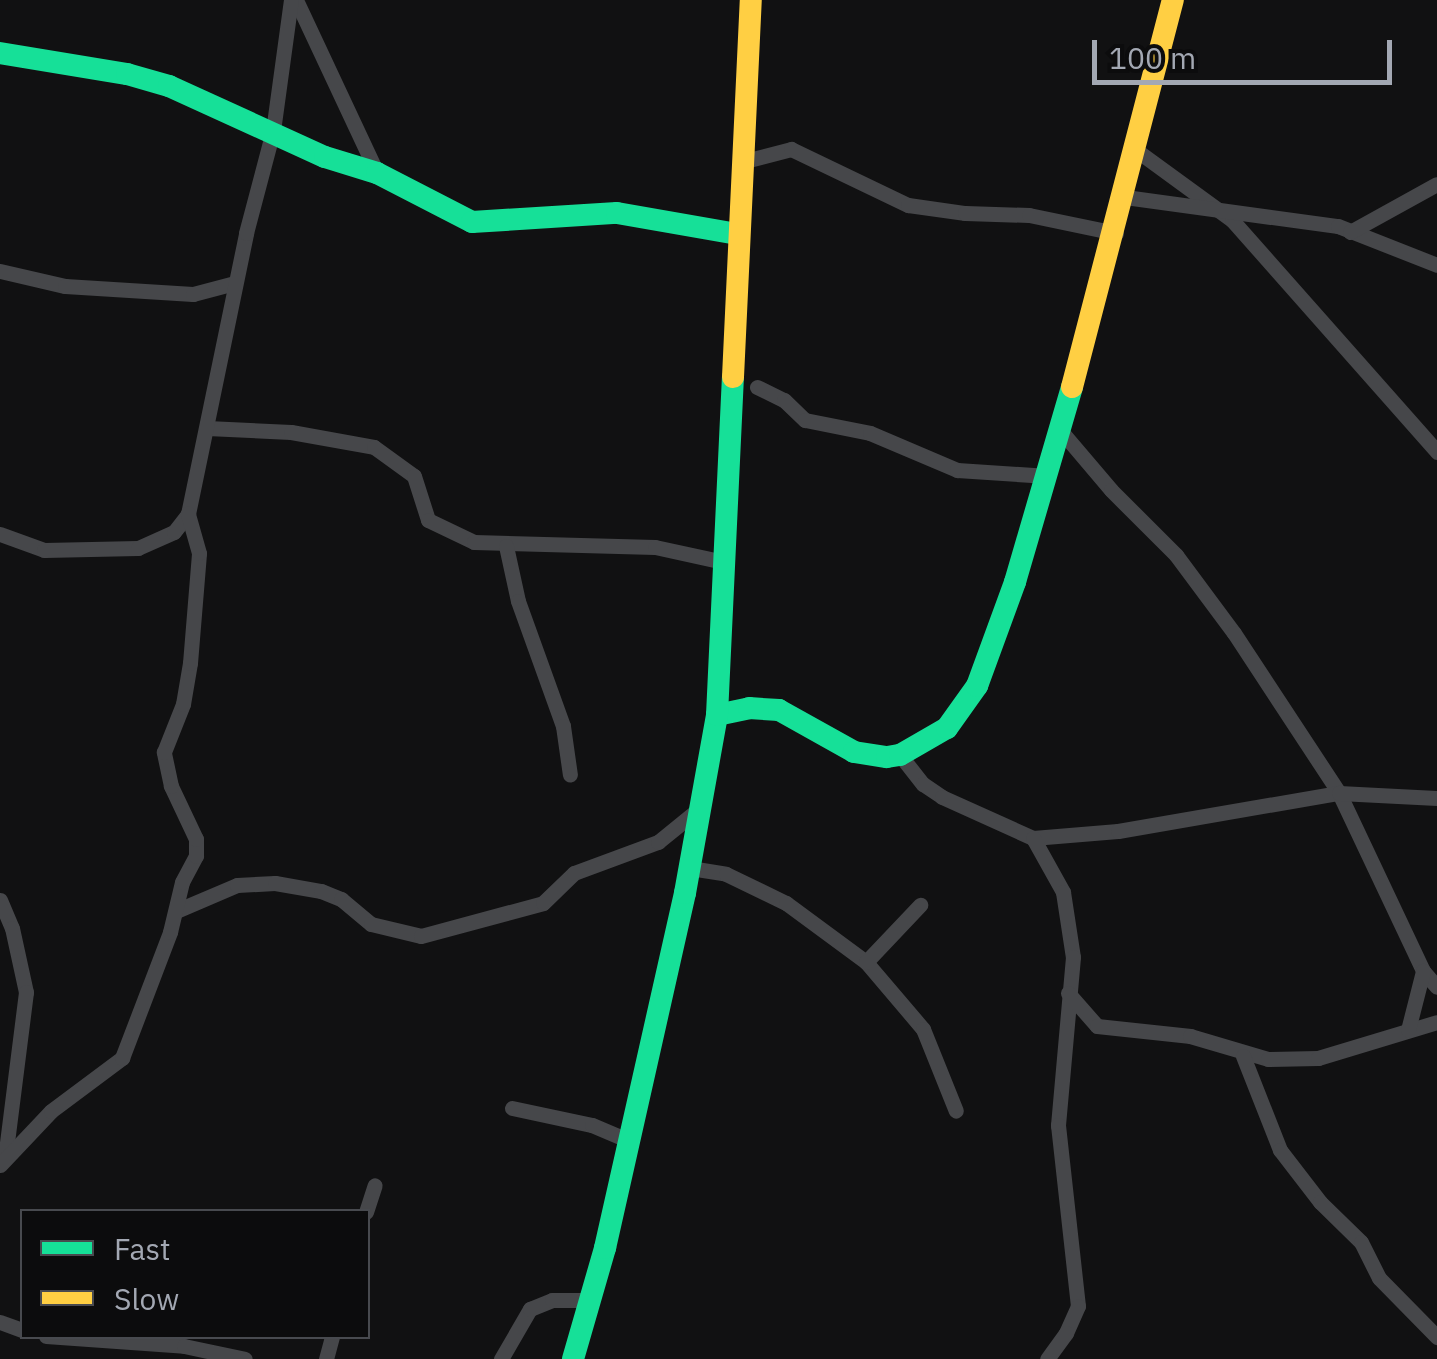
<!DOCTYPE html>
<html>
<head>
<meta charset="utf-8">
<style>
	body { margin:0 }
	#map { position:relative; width:1437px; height:1359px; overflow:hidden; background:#111112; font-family:"IBM Plex Sans",sans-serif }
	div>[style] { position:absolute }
	.street>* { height:15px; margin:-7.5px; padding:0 7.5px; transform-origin:7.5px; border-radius:7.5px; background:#46474a }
	.fast>* { height:22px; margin:-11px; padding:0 11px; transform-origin:11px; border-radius:11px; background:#16e098 }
	.slow>* { height:22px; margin:-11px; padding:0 11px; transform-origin:11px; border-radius:11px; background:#ffcf43 }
	span { translate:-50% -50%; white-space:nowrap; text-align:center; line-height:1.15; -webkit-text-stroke:9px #0c0c0d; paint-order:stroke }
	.legend { position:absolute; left:20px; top:1209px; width:350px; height:130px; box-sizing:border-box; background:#0c0c0d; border:2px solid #484a4f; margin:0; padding:12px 18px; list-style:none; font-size:30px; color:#a3a8b3 }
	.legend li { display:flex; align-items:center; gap:20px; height:50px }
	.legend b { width:50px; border:2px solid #484a4f }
	.scale { position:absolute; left:1092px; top:40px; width:300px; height:45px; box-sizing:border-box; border:5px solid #a3a8b3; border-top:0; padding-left:12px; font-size:30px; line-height:35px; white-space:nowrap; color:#a3a8b3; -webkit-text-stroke:8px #0c0c0d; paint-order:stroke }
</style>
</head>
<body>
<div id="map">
	<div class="street">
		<i style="left:296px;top:0;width:191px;rotate:64.9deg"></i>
		<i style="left:1136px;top:150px;width:119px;rotate:36.1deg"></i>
		<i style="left:1232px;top:220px;width:310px;rotate:48.5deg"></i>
		<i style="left:741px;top:162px;width:52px;rotate:-14.6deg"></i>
		<i style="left:791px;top:149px;width:130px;rotate:25.6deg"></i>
		<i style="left:908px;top:205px;width:58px;rotate:8deg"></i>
		<i style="left:965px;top:213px;width:64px;rotate:1.8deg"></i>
		<i style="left:1029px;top:215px;width:89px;rotate:11.7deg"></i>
		<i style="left:1125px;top:197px;width:215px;rotate:7.8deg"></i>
		<i style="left:1338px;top:226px;width:106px;rotate:21.5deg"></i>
		<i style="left:1350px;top:232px;width:99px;rotate:-28.9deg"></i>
		<i style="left:0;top:271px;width:67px;rotate:13deg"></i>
		<i style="left:65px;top:286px;width:128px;rotate:3.6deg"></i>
		<i style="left:193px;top:294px;width:43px;rotate:-14.7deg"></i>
		<i style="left:757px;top:387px;width:30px;rotate:26deg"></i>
		<i style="left:784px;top:400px;width:29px;rotate:44deg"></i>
		<i style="left:805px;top:420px;width:66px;rotate:11.3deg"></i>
		<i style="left:870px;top:433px;width:95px;rotate:23deg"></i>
		<i style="left:957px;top:470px;width:91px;rotate:3.8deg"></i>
		<i style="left:207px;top:428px;width:84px;rotate:2.7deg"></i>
		<i style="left:291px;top:432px;width:84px;rotate:10.2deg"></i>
		<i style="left:374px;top:447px;width:49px;rotate:35.9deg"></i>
		<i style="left:414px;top:476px;width:46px;rotate:72.3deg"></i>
		<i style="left:428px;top:520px;width:51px;rotate:25.6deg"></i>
		<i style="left:474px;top:542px;width:181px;rotate:1.6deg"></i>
		<i style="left:655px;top:547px;width:71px;rotate:12.3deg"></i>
		<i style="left:1061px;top:431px;width:77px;rotate:49.7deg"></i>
		<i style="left:1111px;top:490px;width:92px;rotate:45deg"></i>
		<i style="left:1176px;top:555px;width:97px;rotate:53.4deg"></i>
		<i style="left:1234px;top:633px;width:191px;rotate:56.7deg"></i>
		<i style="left:1339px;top:793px;width:197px;rotate:64.7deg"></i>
		<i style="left:1423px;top:971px;width:21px;rotate:49deg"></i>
		<i style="left:0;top:534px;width:47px;rotate:20deg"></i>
		<i style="left:44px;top:550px;width:94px;rotate:-1.2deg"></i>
		<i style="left:138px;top:548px;width:39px;rotate:-24deg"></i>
		<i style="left:174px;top:532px;width:23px;rotate:-52deg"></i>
		<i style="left:188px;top:514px;width:287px;rotate:-78.3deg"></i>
		<i style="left:246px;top:233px;width:106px;rotate:-75.2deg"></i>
		<i style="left:273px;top:131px;width:132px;rotate:-82.2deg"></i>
		<i style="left:506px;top:546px;width:56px;rotate:77.7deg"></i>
		<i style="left:518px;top:601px;width:133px;rotate:70.2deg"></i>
		<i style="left:563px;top:726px;width:49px;rotate:81.9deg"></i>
		<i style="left:900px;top:755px;width:37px;rotate:52deg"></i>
		<i style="left:923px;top:784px;width:23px;rotate:34deg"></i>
		<i style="left:942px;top:797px;width:100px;rotate:24.3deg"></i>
		<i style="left:1033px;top:838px;width:85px;rotate:-4.7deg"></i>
		<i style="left:1118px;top:831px;width:224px;rotate:-9.8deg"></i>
		<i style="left:1339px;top:793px;width:98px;rotate:2.9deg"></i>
		<i style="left:1033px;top:838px;width:62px;rotate:60.9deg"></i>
		<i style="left:1063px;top:892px;width:66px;rotate:81.3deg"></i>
		<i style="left:1073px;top:957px;width:169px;rotate:95.1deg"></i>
		<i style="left:1058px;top:1125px;width:182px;rotate:83.7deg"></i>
		<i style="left:1078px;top:1306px;width:30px;rotate:114deg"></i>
		<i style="left:1066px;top:1333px;width:32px;rotate:126deg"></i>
		<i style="left:690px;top:868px;width:36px;rotate:9deg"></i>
		<i style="left:726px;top:874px;width:67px;rotate:25.8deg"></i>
		<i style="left:786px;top:903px;width:99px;rotate:36.4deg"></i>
		<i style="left:866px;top:962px;width:88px;rotate:49.6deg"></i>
		<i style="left:923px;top:1029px;width:88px;rotate:68.1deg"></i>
		<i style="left:0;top:900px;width:30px;rotate:67deg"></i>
		<i style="left:12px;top:928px;width:66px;rotate:77.7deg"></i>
		<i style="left:26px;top:992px;width:167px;rotate:97.2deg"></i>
		<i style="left:176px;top:911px;width:66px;rotate:-23.1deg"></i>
		<i style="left:237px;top:885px;width:38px;rotate:-3deg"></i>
		<i style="left:275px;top:883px;width:47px;rotate:9.9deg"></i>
		<i style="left:321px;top:891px;width:22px;rotate:22deg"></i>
		<i style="left:341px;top:899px;width:39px;rotate:40deg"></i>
		<i style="left:371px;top:924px;width:51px;rotate:13.5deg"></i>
		<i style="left:421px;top:936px;width:126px;rotate:-15.1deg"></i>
		<i style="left:543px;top:903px;width:43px;rotate:-44.1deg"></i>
		<i style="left:574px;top:873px;width:90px;rotate:-20.3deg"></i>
		<i style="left:658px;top:842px;width:55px;rotate:-39.1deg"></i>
		<i style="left:866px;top:962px;width:79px;rotate:-46.5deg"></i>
		<i style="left:1068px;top:993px;width:44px;rotate:48.7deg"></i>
		<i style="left:1097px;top:1026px;width:94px;rotate:6.1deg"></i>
		<i style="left:1190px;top:1036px;width:81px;rotate:16.4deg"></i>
		<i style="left:1268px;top:1059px;width:50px;rotate:-1.1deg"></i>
		<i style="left:1318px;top:1058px;width:124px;rotate:-16.8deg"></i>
		<i style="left:1408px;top:1030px;width:61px;rotate:-75.7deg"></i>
		<i style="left:1243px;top:1056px;width:101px;rotate:68.5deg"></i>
		<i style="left:1280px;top:1150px;width:66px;rotate:52.4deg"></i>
		<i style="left:1320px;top:1202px;width:57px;rotate:44.3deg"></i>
		<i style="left:1361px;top:1242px;width:40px;rotate:63.4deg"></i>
		<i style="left:1379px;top:1278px;width:83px;rotate:45.5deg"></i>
		<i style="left:512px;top:1108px;width:82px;rotate:12deg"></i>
		<i style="left:592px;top:1125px;width:39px;rotate:23deg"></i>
		<i style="left:0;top:1165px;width:74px;rotate:-46.6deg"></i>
		<i style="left:51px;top:1111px;width:89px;rotate:-36.7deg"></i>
		<i style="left:122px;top:1058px;width:135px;rotate:-69.1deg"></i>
		<i style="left:170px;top:932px;width:51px;rotate:-76.5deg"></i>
		<i style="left:182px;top:882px;width:30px;rotate:-62deg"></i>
		<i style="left:196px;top:856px;width:17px;rotate:-90deg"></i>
		<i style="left:196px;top:839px;width:59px;rotate:-115.3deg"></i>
		<i style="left:171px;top:786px;width:35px;rotate:-102deg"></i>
		<i style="left:164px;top:752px;width:52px;rotate:-68.4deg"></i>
		<i style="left:183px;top:704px;width:42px;rotate:-80.3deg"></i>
		<i style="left:190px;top:663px;width:110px;rotate:-85.3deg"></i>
		<i style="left:199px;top:553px;width:41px;rotate:-105.8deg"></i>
		<i style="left:366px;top:1212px;width:28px;rotate:-72deg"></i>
		<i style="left:0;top:1322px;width:23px;rotate:20deg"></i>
		<i style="left:46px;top:1336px;width:138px;rotate:4.1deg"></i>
		<i style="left:184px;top:1346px;width:62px;rotate:12deg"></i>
		<i style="left:326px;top:1359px;width:24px;rotate:-75deg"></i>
		<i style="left:501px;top:1359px;width:58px;rotate:-59.9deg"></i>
		<i style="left:530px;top:1309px;width:24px;rotate:-22deg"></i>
		<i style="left:552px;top:1300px;width:36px"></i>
	</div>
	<div class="fast">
		<i style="left:0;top:53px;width:129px;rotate:9.4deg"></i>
		<i style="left:127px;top:74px;width:44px;rotate:15.9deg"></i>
		<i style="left:169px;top:86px;width:171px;rotate:24.5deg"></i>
		<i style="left:325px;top:157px;width:54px;rotate:17.1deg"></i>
		<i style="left:377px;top:173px;width:107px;rotate:27.3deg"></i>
		<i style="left:472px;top:222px;width:145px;rotate:-3.6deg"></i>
		<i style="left:617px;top:213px;width:122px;rotate:9.9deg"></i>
		<i style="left:717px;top:715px;width:33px;rotate:-12deg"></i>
		<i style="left:749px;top:708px;width:30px;rotate:4deg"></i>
		<i style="left:779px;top:710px;width:86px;rotate:29.2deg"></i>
		<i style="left:854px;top:752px;width:33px;rotate:9deg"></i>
		<i style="left:887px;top:757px;width:13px;rotate:-9deg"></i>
		<i style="left:900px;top:755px;width:54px;rotate:-29.9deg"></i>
		<i style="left:947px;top:728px;width:52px;rotate:-54.5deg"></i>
		<i style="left:977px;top:686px;width:111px;rotate:-69.9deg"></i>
		<i style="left:1015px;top:582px;width:203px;rotate:-73.7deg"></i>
		<i style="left:573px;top:1359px;width:116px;rotate:-73.9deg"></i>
		<i style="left:605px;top:1248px;width:364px;rotate:-77.3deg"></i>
		<i style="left:685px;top:893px;width:181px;rotate:-79.8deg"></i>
		<i style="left:717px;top:715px;width:338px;rotate:-87.3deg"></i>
	</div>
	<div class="slow">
		<i style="left:733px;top:377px;width:377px;rotate:-87.3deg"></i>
		<i style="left:1072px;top:387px;width:400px;rotate:-75.4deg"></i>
	</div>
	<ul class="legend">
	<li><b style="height:12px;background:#16e098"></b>Fast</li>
	<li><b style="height:12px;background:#ffcf43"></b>Slow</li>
	</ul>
	<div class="scale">100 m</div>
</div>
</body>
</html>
